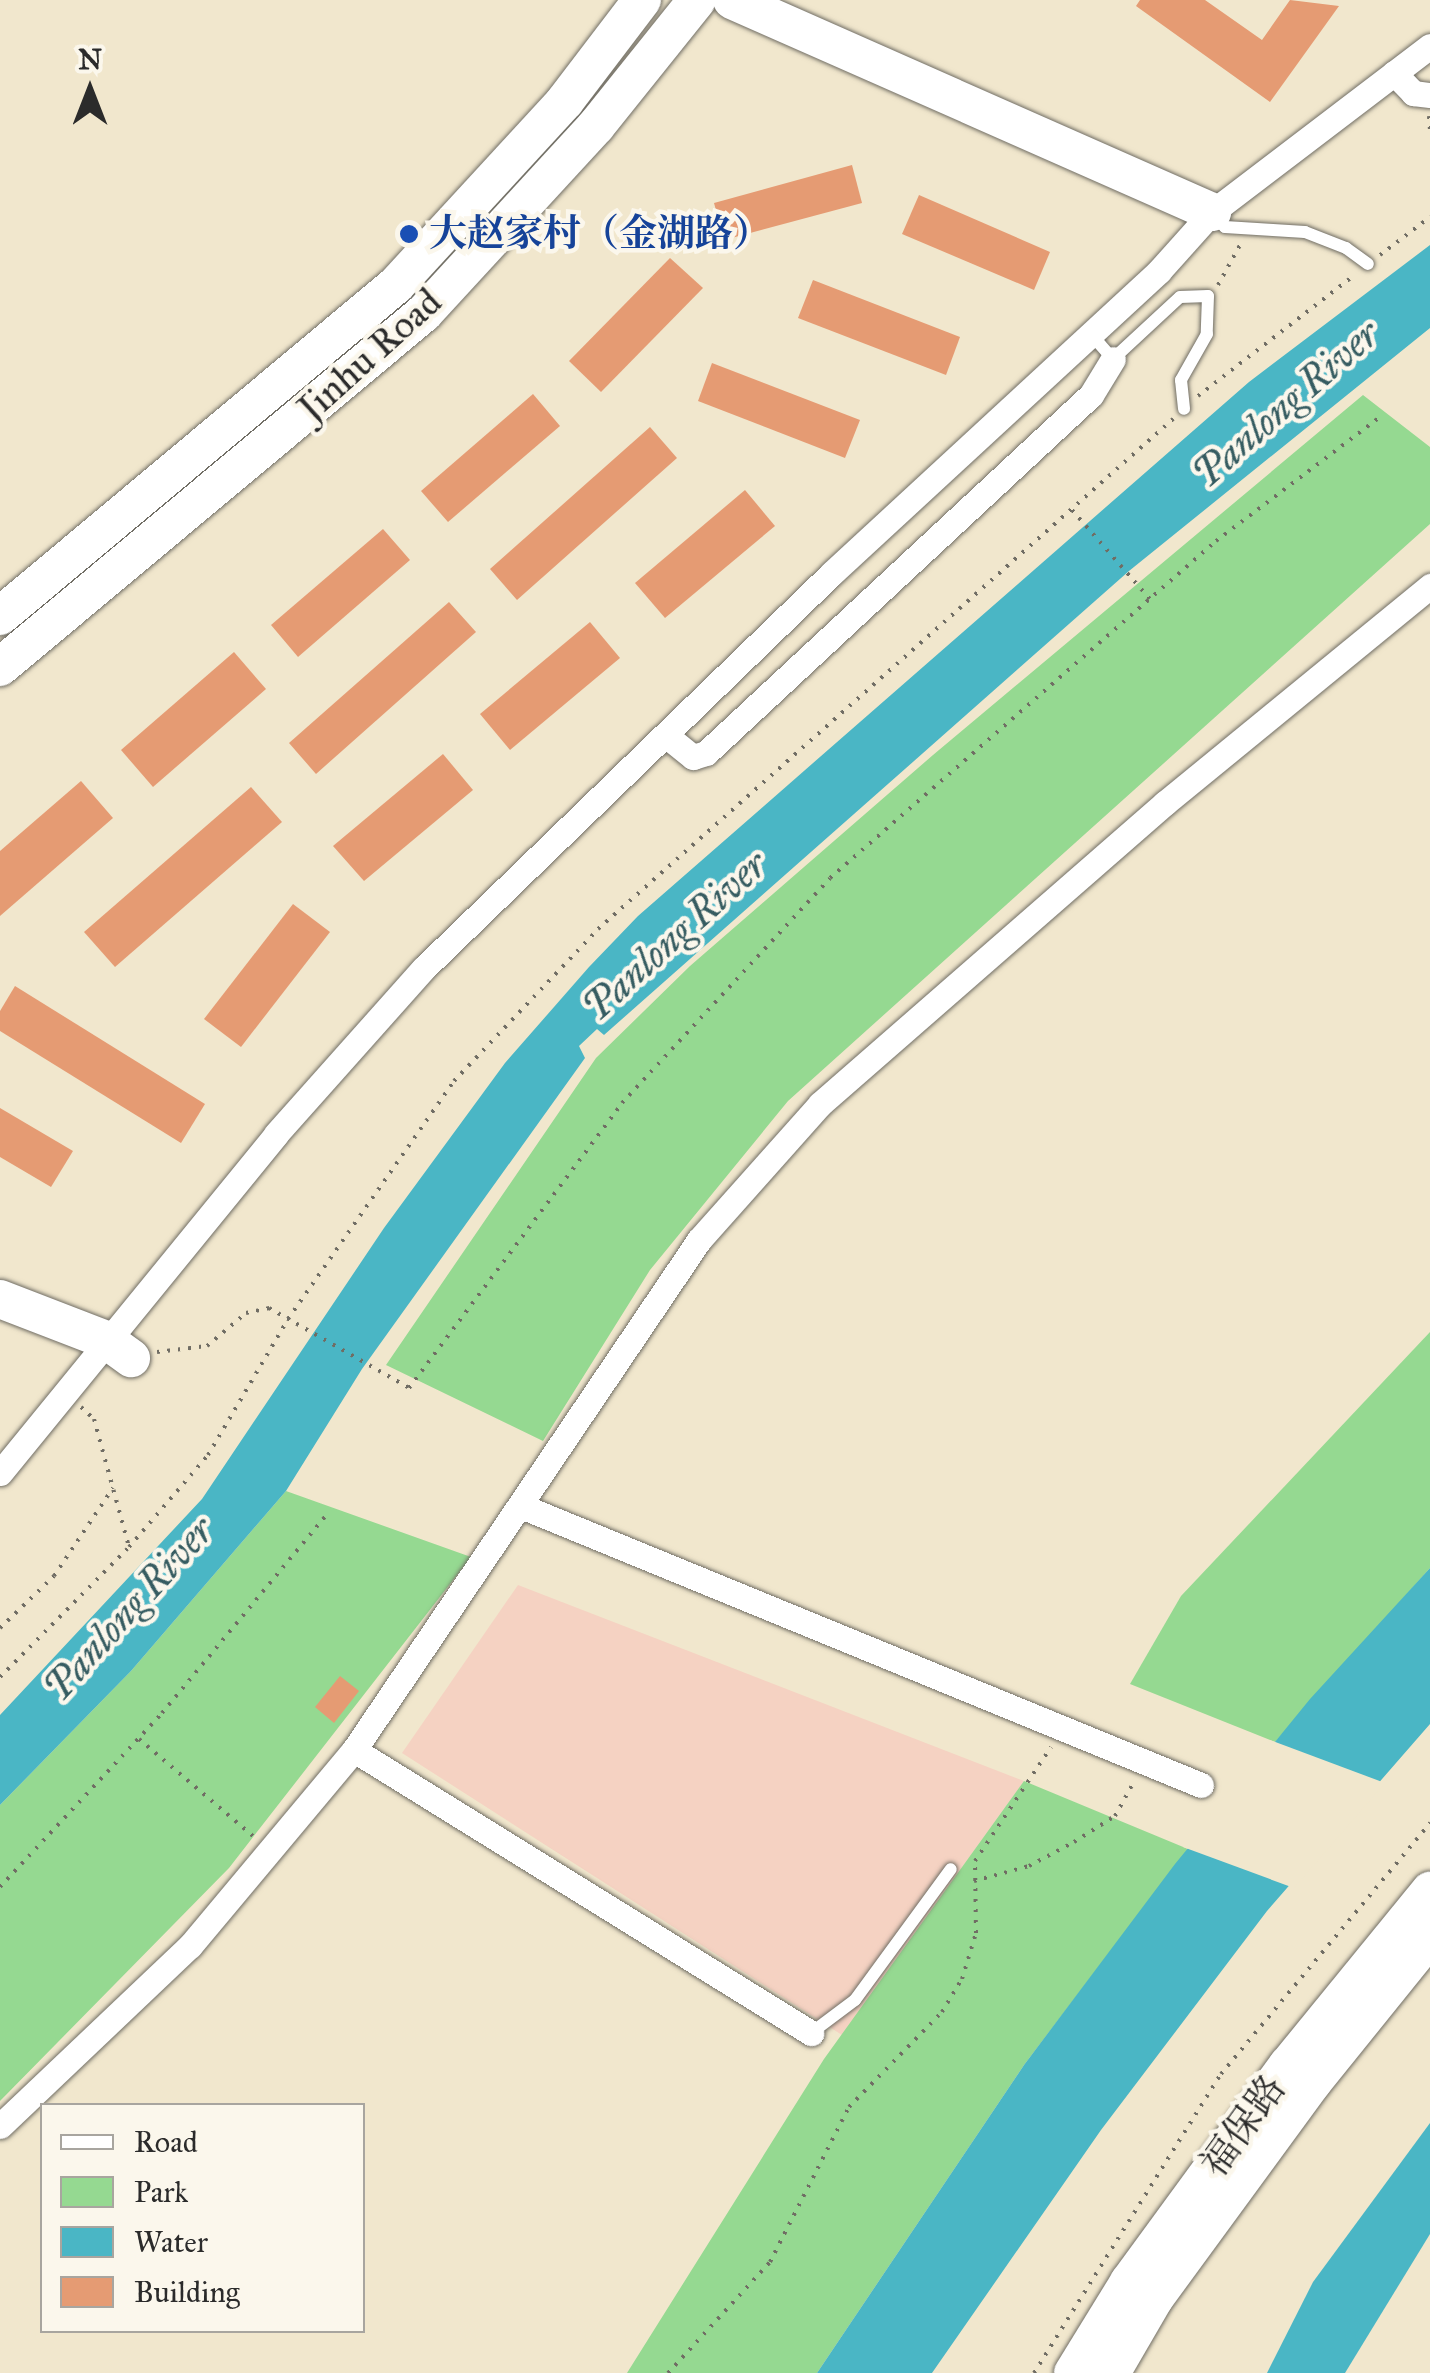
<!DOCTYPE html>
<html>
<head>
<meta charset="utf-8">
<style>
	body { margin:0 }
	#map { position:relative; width:1430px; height:2373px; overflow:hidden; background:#f1e7cd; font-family:"IM FELL Great Primer","Noto Serif SC",serif }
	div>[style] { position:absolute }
	.built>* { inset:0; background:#f5d2c2 }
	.green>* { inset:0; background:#95d991 }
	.water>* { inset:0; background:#4ab6c5 }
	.pier>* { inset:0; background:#f1e7cd }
	.building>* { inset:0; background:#e59b73 }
	.path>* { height:4px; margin-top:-2px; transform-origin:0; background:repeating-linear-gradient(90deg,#706d64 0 2.5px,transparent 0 10.5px) }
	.roads { filter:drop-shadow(0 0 2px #706d64) drop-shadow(0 0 2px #706d64) }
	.lane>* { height:12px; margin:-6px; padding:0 6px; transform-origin:6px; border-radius:6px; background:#fff }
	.street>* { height:25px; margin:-12.5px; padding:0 12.5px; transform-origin:12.5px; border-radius:12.5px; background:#fff }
	.secondary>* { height:38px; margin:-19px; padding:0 19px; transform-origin:19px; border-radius:19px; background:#fff }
	.dots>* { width:28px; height:28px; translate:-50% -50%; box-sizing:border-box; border:5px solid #fbf7ec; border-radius:50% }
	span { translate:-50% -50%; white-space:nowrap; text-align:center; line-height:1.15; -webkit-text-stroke:9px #fbf7ec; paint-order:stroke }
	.transit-label { font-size:38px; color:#164399; font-weight:700 }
	.left { translate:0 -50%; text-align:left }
	.street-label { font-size:38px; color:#2b2b2b }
	.water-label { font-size:40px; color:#365c61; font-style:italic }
	.legend { position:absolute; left:40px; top:2103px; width:325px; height:230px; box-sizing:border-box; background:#fbf7ec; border:2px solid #a8a59f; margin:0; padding:12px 18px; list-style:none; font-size:30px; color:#2b2b2b }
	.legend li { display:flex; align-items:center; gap:20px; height:50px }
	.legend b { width:50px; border:2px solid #a8a59f }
	.north { position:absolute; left:40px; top:40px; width:100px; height:100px; -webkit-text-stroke:8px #fbf7ec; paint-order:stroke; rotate:0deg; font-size:28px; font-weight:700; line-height:40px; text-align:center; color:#2b2b2b }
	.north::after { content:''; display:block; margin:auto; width:35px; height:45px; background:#2b2b2b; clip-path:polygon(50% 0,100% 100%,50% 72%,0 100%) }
</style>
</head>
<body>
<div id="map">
	<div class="built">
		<i style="clip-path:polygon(518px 1585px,1024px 1781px,842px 2035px,402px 1753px)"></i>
	</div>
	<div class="green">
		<i style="clip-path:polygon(1363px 395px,1430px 447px,1430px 524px,788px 1101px,650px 1270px,543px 1441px,386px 1365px,596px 1058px,690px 966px,933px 755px)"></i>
		<i style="clip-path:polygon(1430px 1332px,1430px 1568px,1275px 1742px,1130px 1684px,1181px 1596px)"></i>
		<i style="clip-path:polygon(286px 1491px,471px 1557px,229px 1868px,0 2101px,0 1805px,131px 1671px)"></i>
		<i style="clip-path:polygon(1024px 1781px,1188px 1849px,1024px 2065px,817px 2373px,627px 2373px,824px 2059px)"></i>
	</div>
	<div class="water">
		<i style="clip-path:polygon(1430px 245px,1430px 328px,1129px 571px,604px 1035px,597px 1029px,579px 1046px,585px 1058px,362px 1369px,286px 1491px,131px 1671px,0 1805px,0 1715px,202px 1499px,384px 1228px,505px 1063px,589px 967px,638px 916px,1249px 382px)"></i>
		<i style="clip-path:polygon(1430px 1568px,1430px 1724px,1267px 1911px,1101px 2130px,932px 2373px,817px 2373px,1024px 2065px,1175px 1864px,1310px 1699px)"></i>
		<i style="clip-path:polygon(1430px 2123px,1430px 2234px,1345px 2373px,1267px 2373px,1313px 2282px)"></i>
	</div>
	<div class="pier">
		<i style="clip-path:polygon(1270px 1740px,1385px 1783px,1294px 1888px,1183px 1847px)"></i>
	</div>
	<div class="building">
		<i style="clip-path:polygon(1140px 0,1205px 0,1262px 40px,1290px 0,1339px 6px,1270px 102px,1136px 6px)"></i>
		<i style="clip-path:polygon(852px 165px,862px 203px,724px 240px,714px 203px)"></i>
		<i style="clip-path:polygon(919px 195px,1050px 252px,1034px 290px,902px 234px)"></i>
		<i style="clip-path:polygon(670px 258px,703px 288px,601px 392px,569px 361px)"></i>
		<i style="clip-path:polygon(813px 280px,960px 337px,946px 375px,798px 318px)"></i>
		<i style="clip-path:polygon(712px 363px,860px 420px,845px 458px,698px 401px)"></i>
		<i style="clip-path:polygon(533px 394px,560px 426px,448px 522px,421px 491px)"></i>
		<i style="clip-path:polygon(650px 427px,677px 458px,517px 600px,490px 569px)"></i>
		<i style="clip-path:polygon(745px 490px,775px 526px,665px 618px,635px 583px)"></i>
		<i style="clip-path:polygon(383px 529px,410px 560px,298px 657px,271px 625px)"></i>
		<i style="clip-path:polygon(449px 602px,476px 632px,316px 774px,289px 743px)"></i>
		<i style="clip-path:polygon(590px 622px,620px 658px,510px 750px,480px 714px)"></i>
		<i style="clip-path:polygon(234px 652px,266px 689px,153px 787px,121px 750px)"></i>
		<i style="clip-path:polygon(443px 754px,473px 790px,364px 881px,333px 846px)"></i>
		<i style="clip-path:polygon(81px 781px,113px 818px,0 916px,0 851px)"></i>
		<i style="clip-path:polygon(251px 787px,282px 822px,115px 967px,84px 932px)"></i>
		<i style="clip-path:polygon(293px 904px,330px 932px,241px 1047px,204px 1019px)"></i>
		<i style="clip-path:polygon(15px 986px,205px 1104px,181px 1143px,0 1031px,0 1011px)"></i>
		<i style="clip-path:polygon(0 1108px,73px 1151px,51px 1187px,0 1157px)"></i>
		<i style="clip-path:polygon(340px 1676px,359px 1691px,334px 1723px,315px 1707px)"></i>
	</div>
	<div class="path">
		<i style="left:1429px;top:116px;width:16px;rotate:86deg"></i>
		<i style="left:1380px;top:255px;width:63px;rotate:-37.2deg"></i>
		<i style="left:1218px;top:285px;width:46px;rotate:-61.2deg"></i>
		<i style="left:1198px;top:396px;width:196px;rotate:-37.7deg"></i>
		<i style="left:1072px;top:510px;width:118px;rotate:48.8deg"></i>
		<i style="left:157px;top:1352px;width:50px;rotate:-6.8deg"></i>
		<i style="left:207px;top:1346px;width:51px;rotate:-40.2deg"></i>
		<i style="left:246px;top:1313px;width:24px;rotate:-12deg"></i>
		<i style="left:269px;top:1308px;width:161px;rotate:29.7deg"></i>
		<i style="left:409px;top:1388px;width:356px;rotate:-53.2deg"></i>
		<i style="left:622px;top:1103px;width:306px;rotate:-47.2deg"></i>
		<i style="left:830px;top:878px;width:512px;rotate:-41.12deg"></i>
		<i style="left:1216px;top:541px;width:207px;rotate:-37.1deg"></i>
		<i style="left:81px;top:1407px;width:18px;rotate:43deg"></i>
		<i style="left:94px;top:1419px;width:133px;rotate:74.7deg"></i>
		<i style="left:0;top:1628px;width:75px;rotate:-43.9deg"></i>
		<i style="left:54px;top:1576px;width:106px;rotate:-56.2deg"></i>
		<i style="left:0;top:1677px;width:183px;rotate:-45.2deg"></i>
		<i style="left:129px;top:1547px;width:121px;rotate:-49.3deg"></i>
		<i style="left:208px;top:1455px;width:158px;rotate:-59.5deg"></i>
		<i style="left:288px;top:1319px;width:290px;rotate:-55.1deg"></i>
		<i style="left:454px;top:1081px;width:209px;rotate:-46.5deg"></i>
		<i style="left:598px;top:929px;width:769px;rotate:-41.57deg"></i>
		<i style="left:139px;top:1739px;width:150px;rotate:40.4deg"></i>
		<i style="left:974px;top:1881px;width:57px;rotate:-15.3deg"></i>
		<i style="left:1029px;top:1866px;width:51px;rotate:-28.1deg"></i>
		<i style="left:1074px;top:1842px;width:49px;rotate:-32.4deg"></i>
		<i style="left:1115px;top:1816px;width:37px;rotate:-61deg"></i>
		<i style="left:0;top:1887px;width:238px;rotate:-47deg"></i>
		<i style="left:162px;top:1713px;width:261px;rotate:-50.3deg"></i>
		<i style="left:668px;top:2373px;width:151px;rotate:-47.4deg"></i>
		<i style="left:770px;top:2262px;width:174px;rotate:-63deg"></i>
		<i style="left:849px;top:2107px;width:133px;rotate:-45.6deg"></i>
		<i style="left:942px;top:2012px;width:39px;rotate:-59deg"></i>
		<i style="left:962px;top:1979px;width:48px;rotate:-73.1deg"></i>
		<i style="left:976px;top:1933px;width:72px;rotate:-90.8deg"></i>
		<i style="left:975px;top:1861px;width:137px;rotate:-56.3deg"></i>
		<i style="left:1034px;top:2373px;width:353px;rotate:-58deg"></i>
		<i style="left:1221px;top:2074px;width:327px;rotate:-50.2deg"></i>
	</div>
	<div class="roads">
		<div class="lane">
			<i style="left:1216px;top:216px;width:14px;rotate:51deg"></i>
			<i style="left:1225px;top:227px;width:80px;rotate:3.6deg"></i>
			<i style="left:1305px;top:232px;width:44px;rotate:21.3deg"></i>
			<i style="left:1346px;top:248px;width:27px;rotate:36deg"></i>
			<i style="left:1091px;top:334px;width:33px;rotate:49deg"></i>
			<i style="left:1113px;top:359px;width:91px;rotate:-42.8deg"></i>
			<i style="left:1180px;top:297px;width:28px;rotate:-2deg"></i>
			<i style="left:1208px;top:296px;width:38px;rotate:92deg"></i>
			<i style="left:1207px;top:334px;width:53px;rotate:119.5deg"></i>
			<i style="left:1181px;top:380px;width:29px;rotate:84deg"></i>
			<i style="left:811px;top:2033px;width:55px;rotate:-36.9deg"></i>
			<i style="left:855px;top:2000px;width:162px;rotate:-53.8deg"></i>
		</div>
		<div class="street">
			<i style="left:1394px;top:73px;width:28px;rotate:46deg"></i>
			<i style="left:1413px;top:93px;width:17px;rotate:7deg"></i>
			<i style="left:668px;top:737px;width:32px;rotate:39deg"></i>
			<i style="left:693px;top:757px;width:14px;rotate:-17deg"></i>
			<i style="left:706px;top:753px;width:526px;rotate:-42.92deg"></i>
			<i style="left:1091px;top:395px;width:42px;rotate:-58.6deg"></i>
			<i style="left:0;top:1473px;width:437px;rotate:-50.8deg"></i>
			<i style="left:276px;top:1134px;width:221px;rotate:-48.3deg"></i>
			<i style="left:423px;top:969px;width:569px;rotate:-44.07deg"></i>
			<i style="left:832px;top:573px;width:445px;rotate:-42.7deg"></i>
			<i style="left:1159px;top:271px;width:79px;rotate:-48.1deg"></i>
			<i style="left:1212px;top:212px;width:274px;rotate:-37.3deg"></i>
			<i style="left:521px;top:1506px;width:735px;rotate:22.31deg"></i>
			<i style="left:354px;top:1750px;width:538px;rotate:31.77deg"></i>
			<i style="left:0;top:2126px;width:262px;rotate:-43.5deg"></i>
			<i style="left:190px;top:1946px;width:256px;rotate:-50.1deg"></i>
			<i style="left:354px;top:1750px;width:616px;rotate:-55.92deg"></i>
			<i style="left:699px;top:1240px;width:182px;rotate:-48.3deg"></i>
			<i style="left:820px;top:1104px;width:458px;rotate:-41.1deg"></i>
			<i style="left:1165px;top:803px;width:343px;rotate:-39.3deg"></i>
		</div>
		<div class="secondary">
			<i style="left:732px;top:0;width:525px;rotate:23.83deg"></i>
			<i style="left:0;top:616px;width:516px;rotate:-39.89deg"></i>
			<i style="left:396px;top:285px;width:250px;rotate:-47.4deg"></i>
			<i style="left:565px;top:101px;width:127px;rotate:-52.7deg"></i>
			<i style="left:0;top:667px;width:552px;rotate:-39.86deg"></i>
			<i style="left:424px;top:313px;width:254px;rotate:-47.4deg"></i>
			<i style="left:596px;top:126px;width:161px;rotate:-51.3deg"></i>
			<i style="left:0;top:1299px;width:114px;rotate:21.1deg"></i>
			<i style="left:106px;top:1340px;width:31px;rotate:36deg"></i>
			<i style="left:1073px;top:2373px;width:107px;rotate:-58.4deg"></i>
			<i style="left:1129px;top:2282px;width:269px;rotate:-53.8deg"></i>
			<i style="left:1288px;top:2065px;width:225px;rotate:-50.8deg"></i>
			<i style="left:1111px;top:2373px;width:86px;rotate:-59.8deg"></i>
			<i style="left:1154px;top:2299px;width:268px;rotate:-53.8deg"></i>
			<i style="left:1312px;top:2083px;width:188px;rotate:-51.1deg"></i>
		</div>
	</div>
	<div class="dots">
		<i style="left:409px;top:234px;background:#1a4fb4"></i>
	</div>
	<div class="transit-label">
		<span class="left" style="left:429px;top:234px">大赵家村（金湖路）</span>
	</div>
	<div class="street-label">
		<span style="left:370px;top:355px;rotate:-42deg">Jinhu Road</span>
		<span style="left:1243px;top:2126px;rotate:-54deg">福保路</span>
	</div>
	<div class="water-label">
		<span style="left:1286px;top:404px;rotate:-41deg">Panlong River</span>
		<span style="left:675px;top:936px;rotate:-42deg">Panlong River</span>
		<span style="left:129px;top:1609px;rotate:-48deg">Panlong River</span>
	</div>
	<ul class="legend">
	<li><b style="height:12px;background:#fff"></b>Road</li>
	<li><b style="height:28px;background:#95d991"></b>Park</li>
	<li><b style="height:28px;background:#4ab6c5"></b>Water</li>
	<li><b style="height:28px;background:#e59b73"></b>Building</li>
	</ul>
	<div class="north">N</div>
</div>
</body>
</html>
